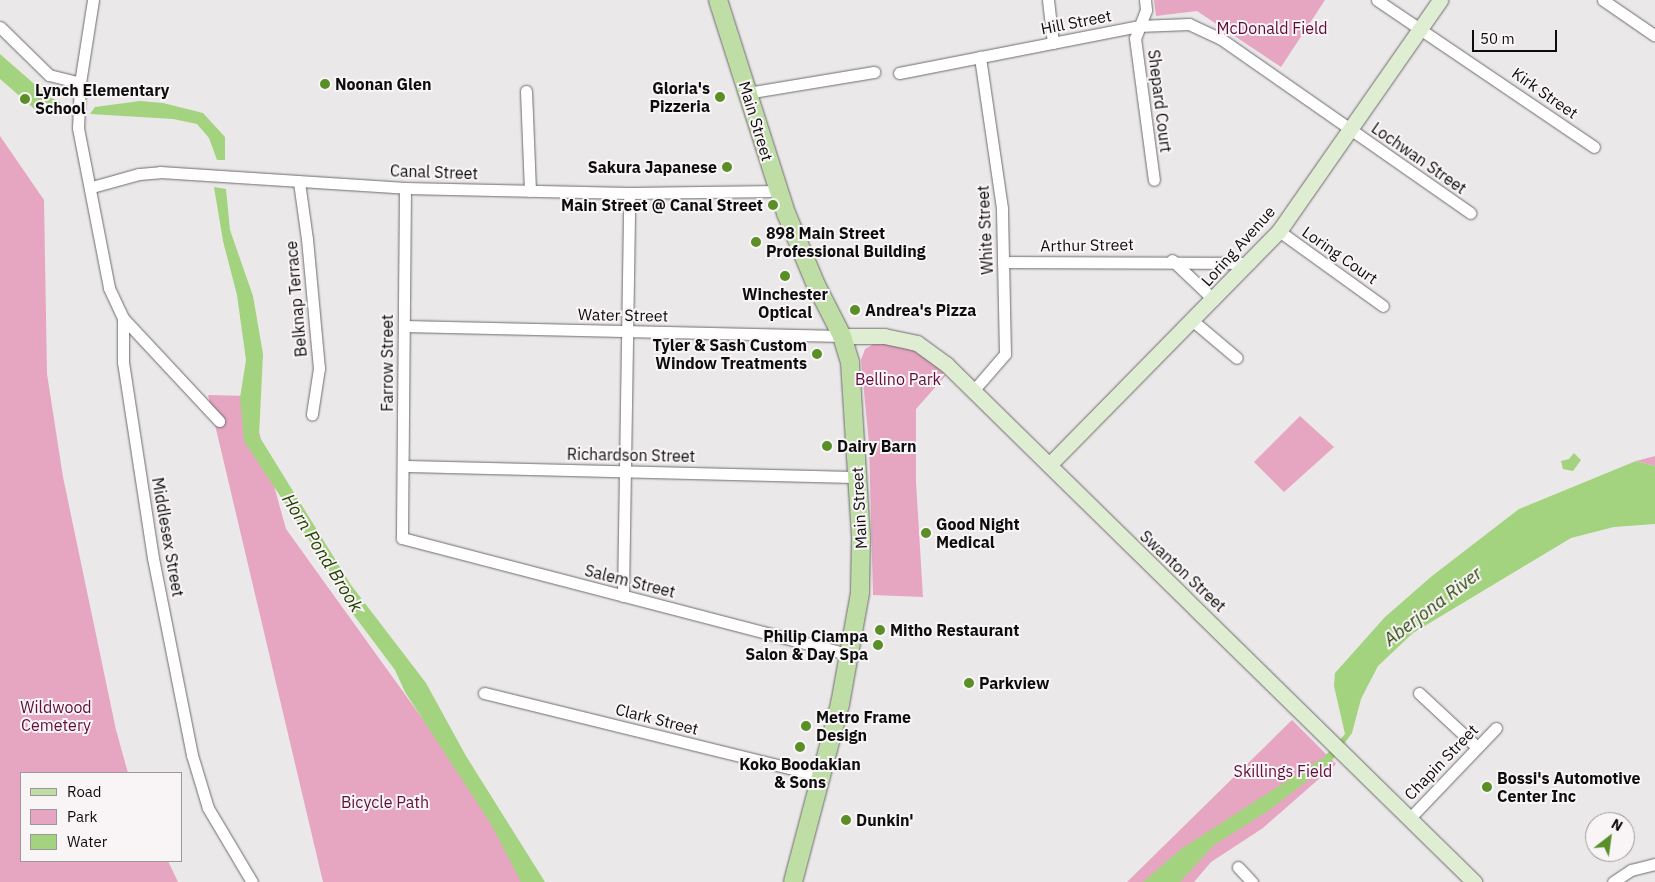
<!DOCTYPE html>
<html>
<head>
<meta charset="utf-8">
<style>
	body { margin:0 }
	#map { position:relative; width:1655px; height:882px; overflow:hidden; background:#ebe8e9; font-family:"IBM Plex Sans",sans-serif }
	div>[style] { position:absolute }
	.green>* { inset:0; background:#e6a5c1 }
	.water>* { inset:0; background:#a3d37e }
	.roads { filter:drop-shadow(0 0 1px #6e6b6c) drop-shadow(0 0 1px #6e6b6c) }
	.street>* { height:11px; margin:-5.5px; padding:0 5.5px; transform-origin:5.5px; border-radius:5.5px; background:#fff }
	.secondary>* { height:15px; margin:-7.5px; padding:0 7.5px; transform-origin:7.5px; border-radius:7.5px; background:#dfeed2 }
	.primary>* { height:18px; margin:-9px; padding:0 9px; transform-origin:9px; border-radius:9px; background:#bedea6 }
	.dots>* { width:14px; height:14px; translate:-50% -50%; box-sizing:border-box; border:2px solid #f9f5f6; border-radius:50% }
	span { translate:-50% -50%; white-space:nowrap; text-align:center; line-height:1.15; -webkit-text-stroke:4px #f9f5f6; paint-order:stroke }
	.street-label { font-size:16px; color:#0e0d0d }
	.park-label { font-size:16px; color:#600d3c }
	.poi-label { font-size:16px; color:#0e0d0d; font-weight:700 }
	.left { translate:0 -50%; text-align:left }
	.right { translate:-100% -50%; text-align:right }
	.water-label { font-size:18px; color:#244204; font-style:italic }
	.legend { position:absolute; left:20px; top:772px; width:162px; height:90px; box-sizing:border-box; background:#f9f5f6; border:1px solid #9b9899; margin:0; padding:6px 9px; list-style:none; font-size:15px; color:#0e0d0d }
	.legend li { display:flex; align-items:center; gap:10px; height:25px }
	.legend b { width:25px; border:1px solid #9b9899 }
	.north { position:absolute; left:1585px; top:812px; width:50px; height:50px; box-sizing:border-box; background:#f9f5f6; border:1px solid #9b9899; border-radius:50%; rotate:30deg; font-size:14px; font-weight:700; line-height:20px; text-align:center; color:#0e0d0d }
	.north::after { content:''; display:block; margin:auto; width:18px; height:22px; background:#5a8e27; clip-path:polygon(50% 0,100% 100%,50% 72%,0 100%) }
	.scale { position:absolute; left:1472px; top:30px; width:85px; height:22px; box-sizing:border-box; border:2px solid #0e0d0d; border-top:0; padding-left:6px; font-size:15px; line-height:18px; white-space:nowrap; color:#0e0d0d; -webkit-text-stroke:4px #f9f5f6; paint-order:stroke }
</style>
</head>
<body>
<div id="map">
	<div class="green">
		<i style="clip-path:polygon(1154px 0,1325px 0,1281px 67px,1197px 11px,1156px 16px)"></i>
		<i style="clip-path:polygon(0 136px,44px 200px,47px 374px,63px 477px,116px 730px,128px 773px,21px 773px,21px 861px,168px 861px,178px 882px,0 882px)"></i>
		<i style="clip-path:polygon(877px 342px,908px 346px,926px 355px,946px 375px,916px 409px,916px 482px,923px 597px,873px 595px,869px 444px,861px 360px,865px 349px)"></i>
		<i style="clip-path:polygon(208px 395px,249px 396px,286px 529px,540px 882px,323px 882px)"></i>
		<i style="clip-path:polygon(1300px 416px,1334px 447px,1284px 492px,1254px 462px)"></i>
		<i style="clip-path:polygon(1655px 456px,1655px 466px,1636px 461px)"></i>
		<i style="clip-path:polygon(1292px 720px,1336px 764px,1263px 828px,1211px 862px,1194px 882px,1127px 882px)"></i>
	</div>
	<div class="water">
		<i style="clip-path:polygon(0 54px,48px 96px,61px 103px,60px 109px,54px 114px,38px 112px,0 79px)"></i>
		<i style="clip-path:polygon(140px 101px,163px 103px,203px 113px,225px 137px,225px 160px,217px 160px,209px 138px,197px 124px,173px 119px,90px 114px,95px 107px)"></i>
		<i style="clip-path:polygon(214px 187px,226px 189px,230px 230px,253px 296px,263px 354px,259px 436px,351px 585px,426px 683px,466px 756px,545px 882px,521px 882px,491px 824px,405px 692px,395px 670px,347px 606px,342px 590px,244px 441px,240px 398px,246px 360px,237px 295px,223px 241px)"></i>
		<i style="clip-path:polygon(1574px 453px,1581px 460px,1573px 471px,1563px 469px,1561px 461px,1569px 459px)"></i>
		<i style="clip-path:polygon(1636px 461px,1655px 466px,1655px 524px,1614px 527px,1571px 538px,1413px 633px,1378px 666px,1361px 699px,1352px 733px,1330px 763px,1268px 811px,1214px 845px,1180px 882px,1143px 882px,1181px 849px,1324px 757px,1345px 734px,1334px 686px,1335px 673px,1385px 617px,1432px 576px,1519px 509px)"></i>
	</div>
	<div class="roads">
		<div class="street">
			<i style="left:93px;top:0;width:84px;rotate:98.9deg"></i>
			<i style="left:80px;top:83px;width:45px;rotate:92.5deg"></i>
			<i style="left:78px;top:128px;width:163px;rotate:79deg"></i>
			<i style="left:109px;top:288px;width:33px;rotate:65deg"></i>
			<i style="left:123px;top:318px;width:44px;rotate:90deg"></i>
			<i style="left:123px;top:362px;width:198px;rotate:81.3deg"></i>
			<i style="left:153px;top:558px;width:201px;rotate:78.8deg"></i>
			<i style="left:192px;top:755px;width:55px;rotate:73.2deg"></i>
			<i style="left:208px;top:808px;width:86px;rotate:59.3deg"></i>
			<i style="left:1048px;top:0;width:43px;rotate:83.4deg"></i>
			<i style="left:1145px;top:0;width:10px;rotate:84deg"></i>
			<i style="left:1146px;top:10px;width:30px;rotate:111deg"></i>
			<i style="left:1135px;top:38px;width:143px;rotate:82.4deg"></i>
			<i style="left:1377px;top:0;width:262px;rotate:34.1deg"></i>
			<i style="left:1603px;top:0;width:62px;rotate:34.5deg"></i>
			<i style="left:0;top:27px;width:69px;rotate:44.4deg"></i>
			<i style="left:49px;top:75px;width:32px;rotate:14deg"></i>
			<i style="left:899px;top:73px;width:244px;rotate:-11.1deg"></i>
			<i style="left:1138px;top:26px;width:51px;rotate:-2.2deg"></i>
			<i style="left:1189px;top:24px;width:35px;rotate:25deg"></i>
			<i style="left:1221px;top:39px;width:304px;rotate:34.9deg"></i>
			<i style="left:526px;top:91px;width:100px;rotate:87.7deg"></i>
			<i style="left:747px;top:93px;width:129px;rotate:-9.4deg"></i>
			<i style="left:299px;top:182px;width:58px;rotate:82deg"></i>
			<i style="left:307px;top:239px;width:130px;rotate:84.7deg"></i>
			<i style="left:319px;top:368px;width:47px;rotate:98.7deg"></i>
			<i style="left:92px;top:187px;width:49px;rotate:-15.5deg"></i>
			<i style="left:139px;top:174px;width:21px;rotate:-5deg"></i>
			<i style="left:160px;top:172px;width:246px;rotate:3.7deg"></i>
			<i style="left:405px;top:188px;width:224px;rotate:1.3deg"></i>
			<i style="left:629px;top:193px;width:149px;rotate:-0.8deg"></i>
			<i style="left:405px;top:188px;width:350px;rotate:90.5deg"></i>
			<i style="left:402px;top:538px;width:463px;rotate:14.6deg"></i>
			<i style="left:1279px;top:231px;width:128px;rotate:35.8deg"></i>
			<i style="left:1172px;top:260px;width:58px;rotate:43.6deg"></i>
			<i style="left:1003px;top:262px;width:247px;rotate:0.2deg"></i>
			<i style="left:123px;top:318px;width:141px;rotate:47deg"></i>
			<i style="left:1193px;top:321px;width:57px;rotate:40.1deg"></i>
			<i style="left:404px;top:326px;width:438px;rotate:1.3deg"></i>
			<i style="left:973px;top:391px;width:49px;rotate:-49.1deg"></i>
			<i style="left:1005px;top:354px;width:146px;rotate:-91.2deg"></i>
			<i style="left:1002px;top:208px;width:153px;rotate:-98.3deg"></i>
			<i style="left:403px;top:466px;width:455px;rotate:1.4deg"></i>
			<i style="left:623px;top:596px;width:403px;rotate:-89.1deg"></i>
			<i style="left:484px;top:693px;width:349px;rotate:13.8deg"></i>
			<i style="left:1419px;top:693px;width:79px;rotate:43deg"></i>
			<i style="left:1409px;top:819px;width:126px;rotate:-46.3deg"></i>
			<i style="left:1238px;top:867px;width:21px;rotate:47deg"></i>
			<i style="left:1613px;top:882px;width:22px;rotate:-34deg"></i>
			<i style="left:1631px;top:870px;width:25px;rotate:-14deg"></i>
		</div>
		<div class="secondary">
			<i style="left:842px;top:336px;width:42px"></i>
			<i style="left:884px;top:336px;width:34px;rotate:12deg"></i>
			<i style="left:917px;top:343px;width:36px;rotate:36deg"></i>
			<i style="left:946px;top:364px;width:740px;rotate:44.45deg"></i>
			<i style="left:1049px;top:465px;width:328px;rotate:-45.5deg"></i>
			<i style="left:1279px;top:231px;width:282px;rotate:-55.1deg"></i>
		</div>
		<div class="primary">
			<i style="left:718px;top:0;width:224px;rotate:72.3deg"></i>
			<i style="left:786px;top:213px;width:78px;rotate:67.4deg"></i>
			<i style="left:816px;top:285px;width:57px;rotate:63deg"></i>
			<i style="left:842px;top:336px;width:27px;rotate:73deg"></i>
			<i style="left:850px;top:362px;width:177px;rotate:86.4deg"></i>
			<i style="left:861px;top:539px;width:54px;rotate:91.1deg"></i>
			<i style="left:860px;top:593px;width:113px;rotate:100.2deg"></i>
			<i style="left:840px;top:704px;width:184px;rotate:104.8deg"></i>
		</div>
	</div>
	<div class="dots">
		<i style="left:325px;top:84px;background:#5a8e27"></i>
		<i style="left:720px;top:97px;background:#5a8e27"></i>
		<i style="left:25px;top:99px;background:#5a8e27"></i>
		<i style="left:727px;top:167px;background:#5a8e27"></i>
		<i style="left:773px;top:205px;background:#5a8e27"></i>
		<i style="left:756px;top:242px;background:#5a8e27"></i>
		<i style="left:785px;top:276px;background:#5a8e27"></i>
		<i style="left:855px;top:310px;background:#5a8e27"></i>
		<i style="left:817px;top:354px;background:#5a8e27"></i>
		<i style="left:827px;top:446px;background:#5a8e27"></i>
		<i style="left:926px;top:533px;background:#5a8e27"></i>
		<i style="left:880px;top:630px;background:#5a8e27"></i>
		<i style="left:878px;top:645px;background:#5a8e27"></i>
		<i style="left:969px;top:683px;background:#5a8e27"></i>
		<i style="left:806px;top:726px;background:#5a8e27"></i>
		<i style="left:800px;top:747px;background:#5a8e27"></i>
		<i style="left:1487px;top:787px;background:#5a8e27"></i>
		<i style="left:846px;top:820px;background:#5a8e27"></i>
	</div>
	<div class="street-label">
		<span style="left:1076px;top:22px;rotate:-11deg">Hill Street</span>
		<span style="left:1545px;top:93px;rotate:35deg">Kirk Street</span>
		<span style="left:1160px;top:101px;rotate:83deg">Shepard Court</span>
		<span style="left:756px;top:121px;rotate:73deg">Main Street</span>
		<span style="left:1419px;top:158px;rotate:35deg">Lochwan Street</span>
		<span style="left:434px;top:172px;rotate:2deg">Canal Street</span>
		<span style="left:985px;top:230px;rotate:-93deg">White Street</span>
		<span style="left:1087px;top:245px;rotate:-1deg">Arthur Street</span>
		<span style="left:1238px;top:246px;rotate:-48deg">Loring Avenue</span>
		<span style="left:1340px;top:255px;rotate:35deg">Loring Court</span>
		<span style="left:296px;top:299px;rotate:-95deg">Belknap Terrace</span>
		<span style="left:623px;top:315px;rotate:1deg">Water Street</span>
		<span style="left:387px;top:363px;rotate:-90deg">Farrow Street</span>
		<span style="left:631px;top:455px;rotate:1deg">Richardson Street</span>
		<span style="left:859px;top:508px;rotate:-93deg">Main Street</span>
		<span style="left:168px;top:537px;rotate:80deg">Middlesex Street</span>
		<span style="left:1183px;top:571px;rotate:43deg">Swanton Street</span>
		<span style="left:630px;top:581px;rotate:14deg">Salem Street</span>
		<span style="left:657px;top:719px;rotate:14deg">Clark Street</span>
		<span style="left:1441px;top:762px;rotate:-46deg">Chapin Street</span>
	</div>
	<div class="park-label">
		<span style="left:1272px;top:28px">McDonald Field</span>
		<span style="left:898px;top:379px">Bellino Park</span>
		<span style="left:56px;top:716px">Wildwood<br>Cemetery</span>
		<span style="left:1283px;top:771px">Skillings Field</span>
		<span style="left:385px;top:802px">Bicycle Path</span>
	</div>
	<div class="poi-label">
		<span class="left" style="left:335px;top:84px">Noonan Glen</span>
		<span class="right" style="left:710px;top:97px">Gloria's<br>Pizzeria</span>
		<span class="left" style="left:35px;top:99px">Lynch Elementary<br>School</span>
		<span class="right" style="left:717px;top:167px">Sakura Japanese</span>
		<span class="right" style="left:763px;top:205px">Main Street @ Canal Street</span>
		<span class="left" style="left:766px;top:242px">898 Main Street<br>Professional Building</span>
		<span style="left:785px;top:303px">Winchester<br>Optical</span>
		<span class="left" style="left:865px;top:310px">Andrea's Pizza</span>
		<span class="right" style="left:807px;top:354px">Tyler &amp; Sash Custom<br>Window Treatments</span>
		<span class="left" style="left:837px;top:446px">Dairy Barn</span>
		<span class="left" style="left:936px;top:533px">Good Night<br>Medical</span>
		<span class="left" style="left:890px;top:630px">Mitho Restaurant</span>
		<span class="right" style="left:868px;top:645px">Philip Ciampa<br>Salon &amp; Day Spa</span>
		<span class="left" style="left:979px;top:683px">Parkview</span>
		<span class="left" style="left:816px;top:726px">Metro Frame<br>Design</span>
		<span style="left:800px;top:773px">Koko Boodakian<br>&amp; Sons</span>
		<span class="left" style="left:1497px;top:787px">Bossi's Automotive<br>Center Inc</span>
		<span class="left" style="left:856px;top:820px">Dunkin'</span>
	</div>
	<div class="water-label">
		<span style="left:322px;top:553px;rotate:58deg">Horn Pond Brook</span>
		<span style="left:1433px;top:607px;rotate:-37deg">Aberjona River</span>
	</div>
	<ul class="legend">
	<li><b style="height:6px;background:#bedea6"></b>Road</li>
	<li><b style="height:14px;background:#e6a5c1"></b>Park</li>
	<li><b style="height:14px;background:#a3d37e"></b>Water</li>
	</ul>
	<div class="north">N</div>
	<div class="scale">50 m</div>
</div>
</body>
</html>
